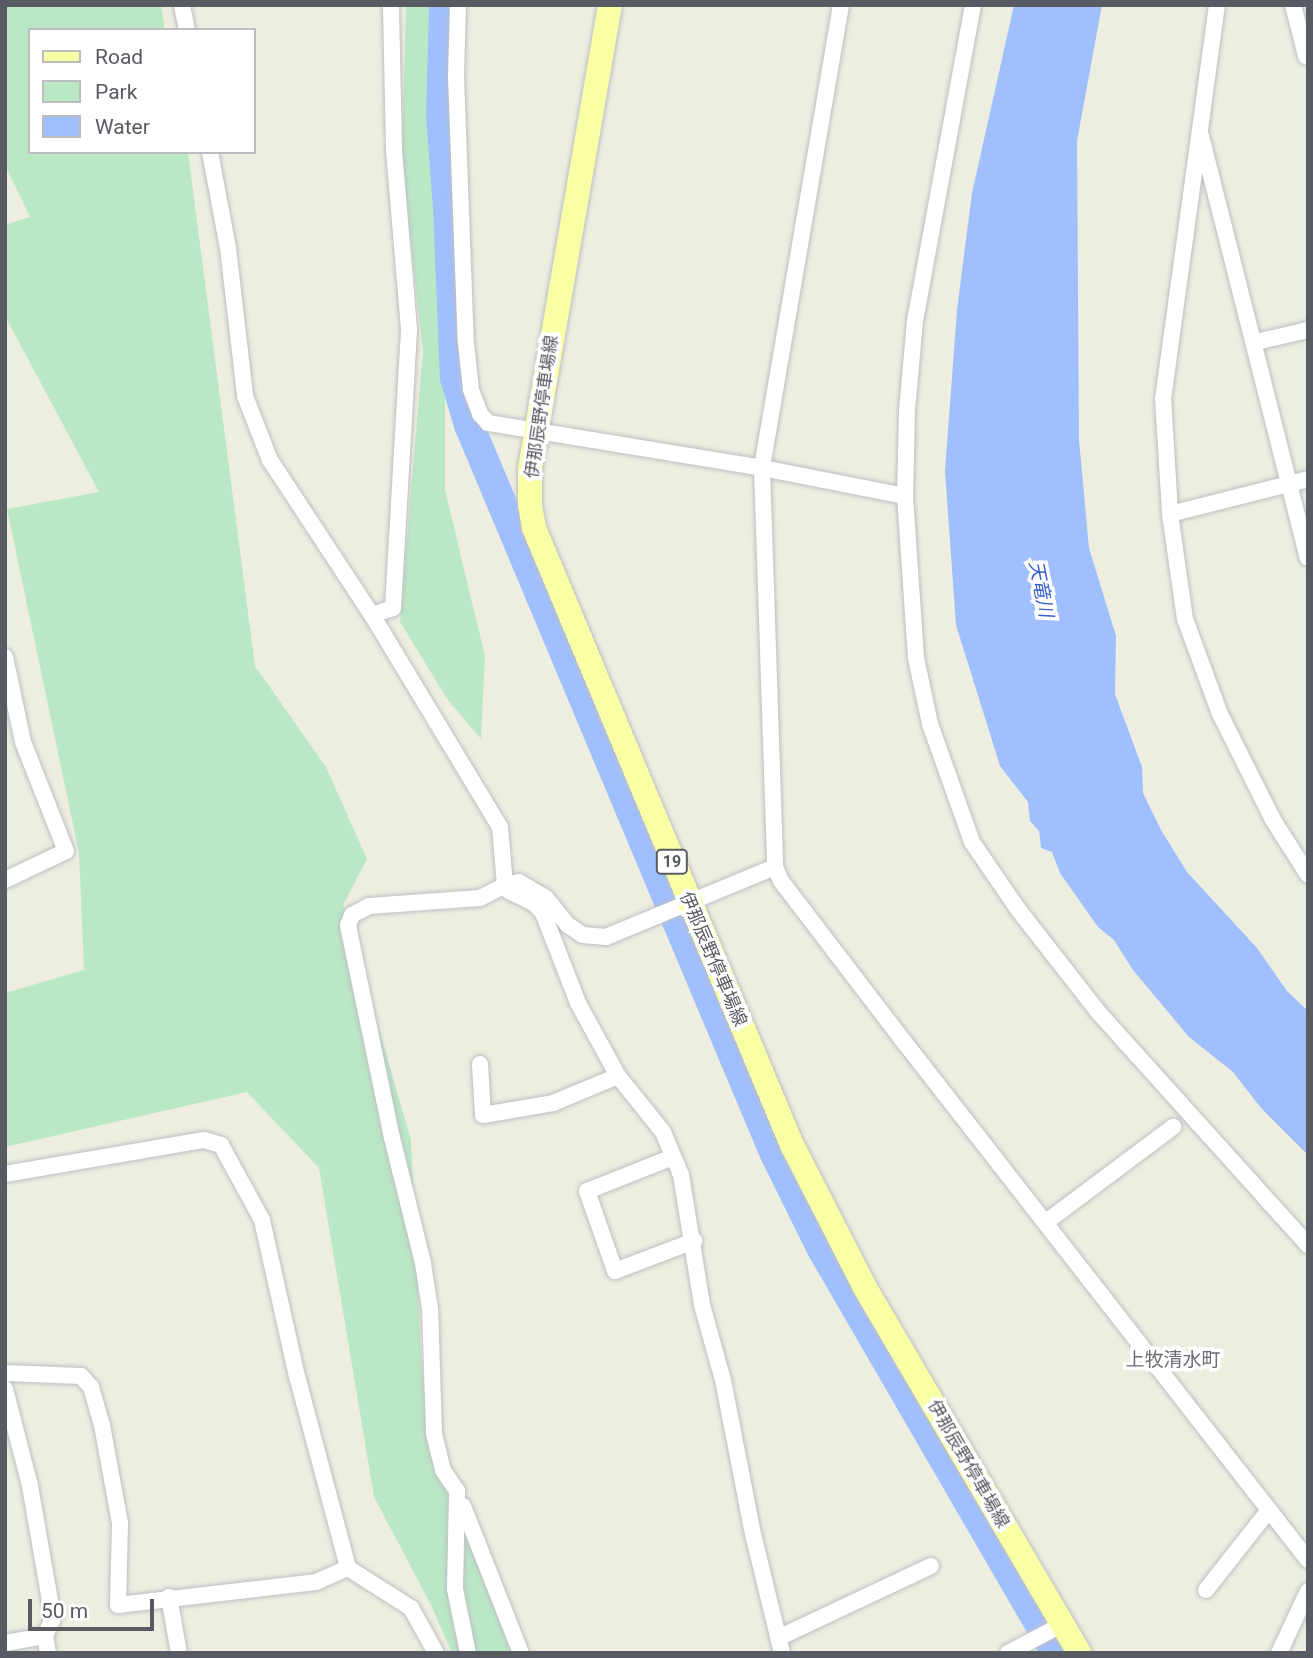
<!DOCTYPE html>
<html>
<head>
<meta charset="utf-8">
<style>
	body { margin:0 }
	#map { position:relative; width:1313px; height:1658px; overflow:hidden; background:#eeeee0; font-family:Roboto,"Noto Sans JP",sans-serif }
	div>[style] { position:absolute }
	.green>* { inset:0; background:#bae8c5 }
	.water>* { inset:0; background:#9fbfff }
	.river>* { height:30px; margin:-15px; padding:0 15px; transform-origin:15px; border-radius:15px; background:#9fbfff }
	.roads { filter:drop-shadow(0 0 2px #bebec6) drop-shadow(0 0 2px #bebec6) }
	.minor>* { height:16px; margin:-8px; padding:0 8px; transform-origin:8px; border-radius:8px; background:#fff }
	.primary>* { height:24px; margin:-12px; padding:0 12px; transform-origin:12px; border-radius:12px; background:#f8ffa4 }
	span { translate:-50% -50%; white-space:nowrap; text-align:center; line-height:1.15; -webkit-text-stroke:7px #fff; paint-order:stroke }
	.shield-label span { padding:2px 5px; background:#fff; border:2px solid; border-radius:5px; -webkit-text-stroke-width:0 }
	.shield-label { font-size:16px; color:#595b63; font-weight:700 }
	.street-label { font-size:18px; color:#595b63 }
	.water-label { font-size:19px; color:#375dcd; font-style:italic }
	.neighbourhood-label { font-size:19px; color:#6a6d75 }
	.frame { position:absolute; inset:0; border:7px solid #595b63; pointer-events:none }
	.legend { position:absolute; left:28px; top:28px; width:228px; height:126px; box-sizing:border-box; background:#fff; border:2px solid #bdbdc1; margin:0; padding:9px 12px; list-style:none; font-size:21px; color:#595b63 }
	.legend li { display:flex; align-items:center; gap:14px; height:35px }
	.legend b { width:35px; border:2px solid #bdbdc1 }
	.scale { position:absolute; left:28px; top:1599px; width:126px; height:32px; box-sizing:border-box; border:4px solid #595b63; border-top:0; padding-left:9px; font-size:21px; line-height:24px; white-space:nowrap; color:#595b63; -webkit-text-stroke:5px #fff; paint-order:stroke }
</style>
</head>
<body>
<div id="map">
	<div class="green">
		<i style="clip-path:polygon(5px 5px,161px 5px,165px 30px,30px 30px,30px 152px,188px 152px,255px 666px,326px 767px,367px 859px,343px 905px,411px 1140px,422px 1376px,514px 1653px,452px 1653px,431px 1605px,374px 1497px,319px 1168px,247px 1092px,5px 1147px,5px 993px,84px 970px,79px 853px,7px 509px,99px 492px,5px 316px,5px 225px,30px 217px,5px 165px)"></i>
		<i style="clip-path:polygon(406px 5px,435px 5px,433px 111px,445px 281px,445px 490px,485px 656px,481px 739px,448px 700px,400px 622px,423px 350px,402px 162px)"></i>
	</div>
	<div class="water">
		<i style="clip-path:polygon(1014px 5px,1102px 5px,1077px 141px,1079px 440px,1089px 548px,1116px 636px,1115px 694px,1142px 767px,1143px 793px,1161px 830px,1187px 872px,1257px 948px,1287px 991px,1308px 1011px,1308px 1155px,1261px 1108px,1233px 1072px,1189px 1037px,1133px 970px,1114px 940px,1098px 927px,1060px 873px,1052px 852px,1041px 848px,1039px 831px,1030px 821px,1028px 802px,1000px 766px,956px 625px,945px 471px,957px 310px,972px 193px)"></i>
	</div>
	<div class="river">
		<i style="left:444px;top:5px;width:111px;rotate:91.5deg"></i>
		<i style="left:441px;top:116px;width:91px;rotate:85.6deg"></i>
		<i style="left:448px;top:207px;width:171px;rotate:87.7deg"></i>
		<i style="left:455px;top:378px;width:49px;rotate:73.4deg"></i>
		<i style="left:469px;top:425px;width:519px;rotate:67.24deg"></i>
		<i style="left:674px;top:914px;width:260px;rotate:67.2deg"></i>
		<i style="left:775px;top:1154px;width:106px;rotate:63.7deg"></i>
		<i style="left:822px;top:1249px;width:467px;rotate:59.9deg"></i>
	</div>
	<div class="roads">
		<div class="minor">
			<i style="left:182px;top:5px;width:25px;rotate:79deg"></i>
			<i style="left:458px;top:5px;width:71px;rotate:91.6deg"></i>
			<i style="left:456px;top:76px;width:267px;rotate:87.9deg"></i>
			<i style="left:466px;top:343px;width:47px;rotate:83.9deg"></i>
			<i style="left:471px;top:390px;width:26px;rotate:69deg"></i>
			<i style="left:480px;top:414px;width:12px;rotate:48deg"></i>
			<i style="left:488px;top:423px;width:278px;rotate:9.3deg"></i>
			<i style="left:762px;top:468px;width:146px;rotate:11.1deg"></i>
			<i style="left:841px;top:5px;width:470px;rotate:99.7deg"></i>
			<i style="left:762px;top:468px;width:399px;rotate:88.1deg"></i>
			<i style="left:775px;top:867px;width:15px;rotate:67deg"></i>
			<i style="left:781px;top:881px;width:204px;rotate:52.6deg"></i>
			<i style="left:905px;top:1043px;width:656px;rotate:52.06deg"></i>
			<i style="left:973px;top:5px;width:321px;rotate:100.4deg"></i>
			<i style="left:915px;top:321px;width:90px;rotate:95.1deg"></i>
			<i style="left:907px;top:411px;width:85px;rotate:91.3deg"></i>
			<i style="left:905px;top:496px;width:162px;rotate:86.1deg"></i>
			<i style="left:916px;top:658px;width:67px;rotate:78deg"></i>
			<i style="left:930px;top:724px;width:125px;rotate:70.4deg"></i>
			<i style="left:972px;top:842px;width:80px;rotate:55.7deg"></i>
			<i style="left:1017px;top:908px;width:133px;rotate:52deg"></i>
			<i style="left:1099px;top:1013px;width:312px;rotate:48deg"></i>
			<i style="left:1217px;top:5px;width:397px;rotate:97.8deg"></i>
			<i style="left:1163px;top:398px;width:116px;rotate:86.5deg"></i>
			<i style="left:1170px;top:514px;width:106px;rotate:81.9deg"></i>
			<i style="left:1185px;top:619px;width:101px;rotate:69.8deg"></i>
			<i style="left:1220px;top:714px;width:119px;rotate:63.4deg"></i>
			<i style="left:1273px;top:820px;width:65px;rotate:57.5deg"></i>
			<i style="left:1293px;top:5px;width:53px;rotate:75.7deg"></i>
			<i style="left:1201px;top:136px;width:435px;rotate:75.8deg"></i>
			<i style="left:210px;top:152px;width:98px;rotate:79.4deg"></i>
			<i style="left:228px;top:248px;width:149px;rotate:83.4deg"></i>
			<i style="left:245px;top:396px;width:69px;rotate:68.7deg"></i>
			<i style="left:270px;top:460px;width:186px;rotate:56.7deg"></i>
			<i style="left:372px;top:615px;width:248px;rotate:58.9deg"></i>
			<i style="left:500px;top:827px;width:58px;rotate:85.1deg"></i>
			<i style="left:505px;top:885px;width:7px;rotate:56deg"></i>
			<i style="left:509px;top:891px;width:28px;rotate:26deg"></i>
			<i style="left:534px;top:903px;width:13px;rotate:48deg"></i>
			<i style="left:543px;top:913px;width:97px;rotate:68.7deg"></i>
			<i style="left:578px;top:1003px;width:83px;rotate:61.3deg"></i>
			<i style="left:618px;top:1076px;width:72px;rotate:51.2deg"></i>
			<i style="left:663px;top:1132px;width:47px;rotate:67.3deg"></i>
			<i style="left:681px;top:1175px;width:132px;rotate:80.8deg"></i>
			<i style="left:702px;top:1305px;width:78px;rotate:74.4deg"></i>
			<i style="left:723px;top:1380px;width:157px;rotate:79deg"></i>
			<i style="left:753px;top:1534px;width:122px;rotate:76.3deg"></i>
			<i style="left:1256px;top:342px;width:53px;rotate:-13deg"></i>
			<i style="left:1170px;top:514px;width:142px;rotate:-14.2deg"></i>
			<i style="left:372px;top:615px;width:22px;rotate:-18deg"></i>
			<i style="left:393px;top:608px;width:279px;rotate:-86.7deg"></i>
			<i style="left:409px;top:329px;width:180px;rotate:-94.8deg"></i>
			<i style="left:394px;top:150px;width:145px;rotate:-91.2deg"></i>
			<i style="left:5px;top:657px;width:87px;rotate:78deg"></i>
			<i style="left:23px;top:742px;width:117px;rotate:68.5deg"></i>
			<i style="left:66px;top:851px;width:68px;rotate:154.6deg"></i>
			<i style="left:480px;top:1064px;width:51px;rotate:86.6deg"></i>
			<i style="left:483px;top:1115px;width:71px;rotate:-9.7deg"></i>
			<i style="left:553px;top:1103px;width:70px;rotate:-22.6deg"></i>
			<i style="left:673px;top:1157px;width:92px;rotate:158.4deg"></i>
			<i style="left:587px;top:1191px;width:85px;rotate:70.7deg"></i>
			<i style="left:615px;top:1271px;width:85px;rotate:-20.8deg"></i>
			<i style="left:5px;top:1174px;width:202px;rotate:-9.7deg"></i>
			<i style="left:204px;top:1140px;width:18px;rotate:16deg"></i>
			<i style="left:221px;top:1145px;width:85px;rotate:61.3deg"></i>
			<i style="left:262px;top:1220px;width:160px;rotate:77.4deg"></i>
			<i style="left:297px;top:1376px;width:199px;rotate:75.1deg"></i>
			<i style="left:348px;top:1568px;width:75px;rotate:32.4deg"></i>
			<i style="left:411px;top:1608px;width:51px;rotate:60.9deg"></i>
			<i style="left:1046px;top:1222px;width:159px;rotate:-36.8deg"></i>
			<i style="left:5px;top:1373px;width:76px;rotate:2.3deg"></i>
			<i style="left:81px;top:1376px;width:15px;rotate:48deg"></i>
			<i style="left:91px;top:1387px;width:40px;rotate:74deg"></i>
			<i style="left:102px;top:1425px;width:100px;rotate:79.6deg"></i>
			<i style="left:120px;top:1523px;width:82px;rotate:91.4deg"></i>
			<i style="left:118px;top:1605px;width:199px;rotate:-6.6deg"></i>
			<i style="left:316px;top:1582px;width:35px;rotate:-24deg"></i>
			<i style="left:5px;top:1389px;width:100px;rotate:75.5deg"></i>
			<i style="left:30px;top:1486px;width:134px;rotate:80.1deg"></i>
			<i style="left:53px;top:1618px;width:20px;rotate:114deg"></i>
			<i style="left:45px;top:1636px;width:17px;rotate:80deg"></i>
			<i style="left:463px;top:1506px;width:158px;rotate:68.5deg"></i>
			<i style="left:1206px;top:1590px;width:102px;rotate:-51.8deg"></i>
			<i style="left:169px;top:1597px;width:57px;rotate:79.9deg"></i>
			<i style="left:778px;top:1638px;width:169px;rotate:-25.2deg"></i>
			<i style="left:5px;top:1643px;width:41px;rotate:-9.9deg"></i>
			<i style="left:468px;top:1653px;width:65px;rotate:-101.5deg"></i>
			<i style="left:455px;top:1589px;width:98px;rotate:-88.8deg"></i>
			<i style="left:457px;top:1491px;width:25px;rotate:-124deg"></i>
			<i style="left:443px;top:1470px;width:38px;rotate:-104deg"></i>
			<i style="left:434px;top:1433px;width:124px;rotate:-91.8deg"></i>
			<i style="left:430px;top:1309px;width:47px;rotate:-98.7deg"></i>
			<i style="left:423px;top:1263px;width:129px;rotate:-103.9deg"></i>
			<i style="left:392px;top:1138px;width:217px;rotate:-101.7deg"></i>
			<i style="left:348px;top:925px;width:11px;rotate:-68deg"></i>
			<i style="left:352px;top:915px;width:19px;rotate:-28deg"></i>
			<i style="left:369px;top:906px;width:111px;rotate:-4.1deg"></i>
			<i style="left:480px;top:898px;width:28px;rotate:-27deg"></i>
			<i style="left:505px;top:885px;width:14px;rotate:-12deg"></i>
			<i style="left:519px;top:882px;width:31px;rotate:31deg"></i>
			<i style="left:546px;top:898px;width:35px;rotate:51deg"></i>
			<i style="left:568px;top:925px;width:18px;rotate:34deg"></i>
			<i style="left:583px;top:935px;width:23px;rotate:5deg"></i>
			<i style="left:606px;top:937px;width:183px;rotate:-22.5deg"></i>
			<i style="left:1008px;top:1653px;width:62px;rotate:-27.8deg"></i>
			<i style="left:1279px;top:1653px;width:68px;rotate:-64.9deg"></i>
		</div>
		<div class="primary">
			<i style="left:610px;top:5px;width:471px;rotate:99.8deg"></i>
			<i style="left:530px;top:469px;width:36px;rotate:90deg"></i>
			<i style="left:530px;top:505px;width:23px;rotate:80deg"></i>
			<i style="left:534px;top:528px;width:669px;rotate:67.31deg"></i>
			<i style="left:792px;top:1145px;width:158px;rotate:62.9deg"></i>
			<i style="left:864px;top:1286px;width:425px;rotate:59.6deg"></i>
		</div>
	</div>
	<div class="shield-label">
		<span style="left:672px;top:862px">19</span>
	</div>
	<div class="street-label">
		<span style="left:542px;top:407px;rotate:-82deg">伊那辰野停車場線</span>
		<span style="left:713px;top:959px;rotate:67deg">伊那辰野停車場線</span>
		<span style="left:968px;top:1464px;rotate:60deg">伊那辰野停車場線</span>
	</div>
	<div class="water-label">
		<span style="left:1041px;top:589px;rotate:79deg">天竜川</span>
	</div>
	<div class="neighbourhood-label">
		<span style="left:1173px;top:1360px">上牧清水町</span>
	</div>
	<div class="frame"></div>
	<ul class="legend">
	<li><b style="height:9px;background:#f8ffa4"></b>Road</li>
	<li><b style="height:19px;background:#bae8c5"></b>Park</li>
	<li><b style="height:19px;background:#9fbfff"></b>Water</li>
	</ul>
	<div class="scale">50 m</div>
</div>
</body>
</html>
